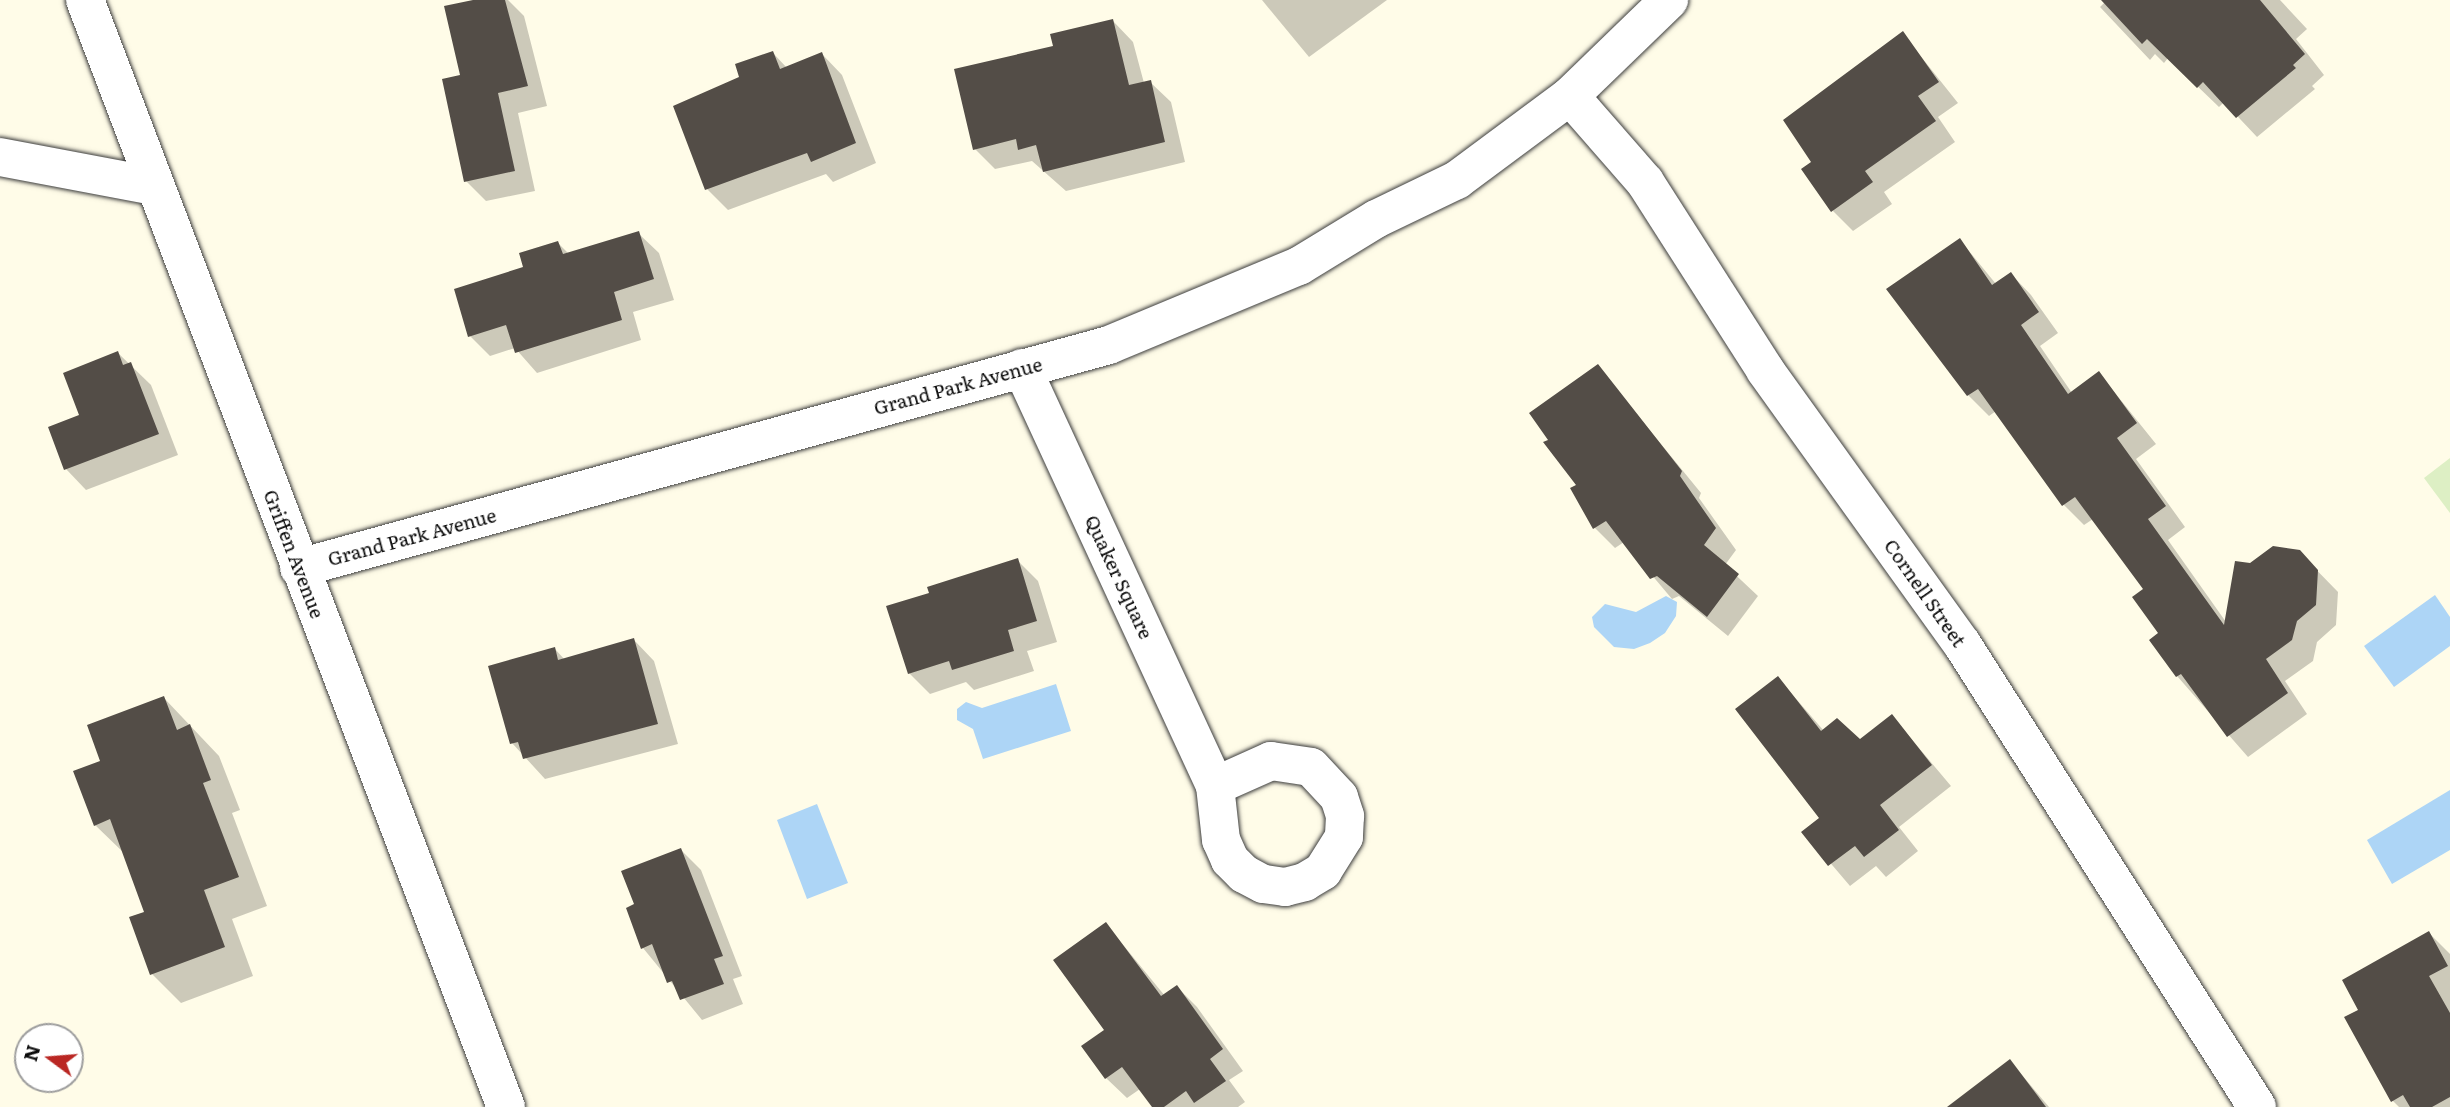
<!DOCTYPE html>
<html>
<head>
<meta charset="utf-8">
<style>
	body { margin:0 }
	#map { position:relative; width:2450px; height:1107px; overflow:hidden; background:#fffce8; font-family:Literata,serif }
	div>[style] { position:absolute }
	.pitch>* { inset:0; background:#ddefc4 }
	.water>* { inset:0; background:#add5f6 }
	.shadow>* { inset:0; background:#0003 }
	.building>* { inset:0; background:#534d47 }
	.roads { filter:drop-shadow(0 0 2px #3d3d3d) drop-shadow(0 0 2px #3d3d3d) }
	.minor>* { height:38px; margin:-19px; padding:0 19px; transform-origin:19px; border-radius:19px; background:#fff }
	span { translate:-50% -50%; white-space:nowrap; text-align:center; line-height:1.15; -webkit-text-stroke:7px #fff; paint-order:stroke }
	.street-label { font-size:19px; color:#0a0a0a }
	.north { position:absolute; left:14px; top:1023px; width:70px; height:70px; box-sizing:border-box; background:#fff; border:2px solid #9d9d9d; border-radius:50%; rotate:286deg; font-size:19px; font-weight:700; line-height:28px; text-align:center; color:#0a0a0a }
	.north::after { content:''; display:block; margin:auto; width:24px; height:32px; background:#ba2723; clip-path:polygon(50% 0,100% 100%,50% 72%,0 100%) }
</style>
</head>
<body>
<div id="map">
	<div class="pitch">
		<i style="clip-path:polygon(2450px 458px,2450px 513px,2424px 478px)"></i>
	</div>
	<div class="water">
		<i style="clip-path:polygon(2435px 595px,2450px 617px,2450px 646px,2394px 687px,2364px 646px)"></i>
		<i style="clip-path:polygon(1666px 596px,1677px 602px,1676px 616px,1665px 633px,1650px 643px,1634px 649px,1614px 647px,1594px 627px,1592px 617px,1605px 604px,1636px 612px)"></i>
		<i style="clip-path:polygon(1056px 684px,1071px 731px,983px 759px,973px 729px,957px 720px,957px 709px,966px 702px,982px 708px)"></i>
		<i style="clip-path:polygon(2450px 790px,2450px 850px,2392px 884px,2367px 840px)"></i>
		<i style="clip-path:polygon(817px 804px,848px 883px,807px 899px,777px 820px)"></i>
	</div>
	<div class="shadow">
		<i style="clip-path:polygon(481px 0,508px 0,524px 16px,547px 106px,518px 113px,535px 191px,486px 201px,466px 181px)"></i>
		<i style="clip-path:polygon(1262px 0,1387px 0,1309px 57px)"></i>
		<i style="clip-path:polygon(2107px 0,2280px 0,2307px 29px,2296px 39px,2324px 75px,2312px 86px,2315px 89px,2257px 137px,2224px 102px,2219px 107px,2168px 58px,2164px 63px,2155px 54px,2150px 60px,2100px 7px)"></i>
		<i style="clip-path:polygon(1113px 21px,1133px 42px,1144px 83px,1150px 82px,1171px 102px,1185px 162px,1066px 191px,1032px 161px,995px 169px,975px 149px,1055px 47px)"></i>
		<i style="clip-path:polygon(1903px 34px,1958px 103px,1938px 117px,1955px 142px,1884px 192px,1892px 204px,1853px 231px,1833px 211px)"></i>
		<i style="clip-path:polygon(773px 53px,787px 68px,822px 54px,842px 75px,876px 163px,833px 182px,826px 174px,728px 210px,707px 189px,741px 78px)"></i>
		<i style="clip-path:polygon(638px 233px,659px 253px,674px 300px,633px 312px,641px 340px,537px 373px,515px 348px,490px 356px,470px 336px,525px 268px,558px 243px,569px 254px)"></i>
		<i style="clip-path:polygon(1960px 240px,1996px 284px,2011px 274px,2031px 295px,2058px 333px,2040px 346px,2072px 393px,2099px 373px,2156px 444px,2136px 459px,2185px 527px,2168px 540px,2226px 622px,2250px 564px,2299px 552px,2338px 592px,2336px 625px,2317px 642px,2313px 661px,2285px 681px,2307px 714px,2248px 757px,2177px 676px,2146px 589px,2093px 519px,2084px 525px,2064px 505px,1996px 411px,1989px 416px,1968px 395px,1888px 289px)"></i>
		<i style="clip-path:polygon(118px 353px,151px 385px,178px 455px,86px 490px,66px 469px,81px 416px)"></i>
		<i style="clip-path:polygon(1598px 367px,1701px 493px,1699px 498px,1736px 550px,1725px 565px,1758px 596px,1728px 636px,1679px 596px,1672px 599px,1624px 542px,1615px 548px,1595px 528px,1579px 486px,1550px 440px)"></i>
		<i style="clip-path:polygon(1017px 560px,1038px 581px,1057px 642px,1027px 651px,1034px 671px,974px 690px,966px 682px,930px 694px,909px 673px,931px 594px)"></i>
		<i style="clip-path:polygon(634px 640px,654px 661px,678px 744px,545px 779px,512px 743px,555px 649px,565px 660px)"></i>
		<i style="clip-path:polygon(1778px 678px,1824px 731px,1860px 742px,1892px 716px,1951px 786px,1899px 827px,1918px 851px,1886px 877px,1876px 866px,1850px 886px,1804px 832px,1821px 818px)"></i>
		<i style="clip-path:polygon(164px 698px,219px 756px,240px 810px,232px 813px,267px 906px,232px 919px,253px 976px,181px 1003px,152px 974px,146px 913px,125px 854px,95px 825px,102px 762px)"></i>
		<i style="clip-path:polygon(681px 850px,701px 870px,742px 976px,733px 979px,743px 1004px,702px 1020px,643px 948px,636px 905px)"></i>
		<i style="clip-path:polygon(1106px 924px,1165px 996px,1177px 987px,1197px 1007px,1243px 1071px,1229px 1080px,1245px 1102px,1238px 1107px,1154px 1107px,1140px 1089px,1127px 1098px,1106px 1078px)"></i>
		<i style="clip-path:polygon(2429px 933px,2450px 954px,2450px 1107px,2399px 1107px,2392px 1100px,2361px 1010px)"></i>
		<i style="clip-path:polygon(2010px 1061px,2049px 1107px,1950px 1107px)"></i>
	</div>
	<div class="building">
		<i style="clip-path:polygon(473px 0,505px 0,528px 86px,498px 93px,515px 171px,464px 182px,442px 79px,460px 75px,444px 6px)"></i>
		<i style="clip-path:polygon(2101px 0,2260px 0,2305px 54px,2293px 65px,2296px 68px,2236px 118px,2203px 82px,2197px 88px,2147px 39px,2142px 44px)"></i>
		<i style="clip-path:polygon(1113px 19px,1129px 85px,1151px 80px,1165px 142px,1043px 172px,1036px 145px,1018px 150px,1016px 139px,973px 150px,954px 69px,1053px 46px,1050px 34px)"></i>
		<i style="clip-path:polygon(1903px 31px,1939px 82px,1918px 96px,1936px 121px,1865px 171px,1873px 182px,1831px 212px,1801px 169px,1811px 162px,1783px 120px)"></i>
		<i style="clip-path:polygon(773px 51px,780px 69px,822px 52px,856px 143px,811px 162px,807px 153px,705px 190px,673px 106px,739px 77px,735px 64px)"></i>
		<i style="clip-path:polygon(639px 231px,654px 279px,614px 292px,622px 320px,515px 353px,506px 325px,468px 337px,454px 289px,523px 267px,519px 253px,558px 241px,563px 254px)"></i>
		<i style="clip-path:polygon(1960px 238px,1992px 285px,2011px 272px,2039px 312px,2021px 325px,2068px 394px,2099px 371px,2137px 423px,2117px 438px,2166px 506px,2148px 519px,2224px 625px,2235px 561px,2250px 563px,2273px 546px,2300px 550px,2318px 570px,2316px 605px,2297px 621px,2292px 640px,2266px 659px,2288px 693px,2227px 737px,2181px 674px,2176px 677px,2149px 640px,2158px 633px,2132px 597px,2143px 589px,2075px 497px,2062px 506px,1978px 389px,1967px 396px,1886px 289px)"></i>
		<i style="clip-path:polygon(118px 351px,123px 365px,131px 362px,159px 434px,64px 470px,48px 427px,79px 415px,63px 373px)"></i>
		<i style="clip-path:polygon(1598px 364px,1682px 471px,1680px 476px,1716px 528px,1704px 545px,1739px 574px,1707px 617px,1657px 576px,1650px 579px,1606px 521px,1593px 529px,1570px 488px,1576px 485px,1543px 442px,1548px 440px,1529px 413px)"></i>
		<i style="clip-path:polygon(1018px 558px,1037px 621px,1008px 630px,1014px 651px,952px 670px,949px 661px,908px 674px,886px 606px,929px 593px,927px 587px)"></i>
		<i style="clip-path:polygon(634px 638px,658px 724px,523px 759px,518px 742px,510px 744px,488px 666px,555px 647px,558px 660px)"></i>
		<i style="clip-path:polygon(1778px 676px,1821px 731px,1837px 718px,1860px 739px,1892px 714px,1932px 765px,1880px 805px,1899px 830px,1864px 857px,1855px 846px,1828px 866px,1801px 832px,1819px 818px,1735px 709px)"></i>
		<i style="clip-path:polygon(164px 696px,177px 730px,190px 724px,211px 780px,203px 783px,239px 877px,204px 890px,225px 947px,150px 975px,129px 917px,144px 912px,110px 819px,94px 826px,73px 771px,100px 761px,87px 725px)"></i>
		<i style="clip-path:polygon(681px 848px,723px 956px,714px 959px,724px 984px,680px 1000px,672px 981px,667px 983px,652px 944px,641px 949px,626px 908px,634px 904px,621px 871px)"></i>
		<i style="clip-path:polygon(1106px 922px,1161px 996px,1177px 985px,1223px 1049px,1210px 1059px,1226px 1081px,1194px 1103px,1186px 1091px,1164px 1107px,1152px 1107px,1122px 1067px,1105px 1079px,1081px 1046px,1104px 1030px,1053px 960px)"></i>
		<i style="clip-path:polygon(2429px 931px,2448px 966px,2429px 976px,2450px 1013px,2450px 1097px,2432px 1107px,2410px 1107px,2403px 1095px,2391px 1102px,2344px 1017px,2358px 1010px,2342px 980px)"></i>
		<i style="clip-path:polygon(2010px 1059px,2046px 1107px,1947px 1107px)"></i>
	</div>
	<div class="roads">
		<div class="minor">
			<i style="left:85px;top:0;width:1184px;rotate:69.18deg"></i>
			<i style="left:1570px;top:96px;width:114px;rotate:48.9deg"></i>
			<i style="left:1645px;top:182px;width:223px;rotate:57.4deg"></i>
			<i style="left:1765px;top:370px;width:337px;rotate:54.3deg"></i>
			<i style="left:1962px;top:644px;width:549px;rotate:57.5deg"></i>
			<i style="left:0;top:157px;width:157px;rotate:10.7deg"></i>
			<i style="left:1022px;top:368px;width:460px;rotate:65.2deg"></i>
			<i style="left:299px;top:568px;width:840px;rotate:-15.39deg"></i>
			<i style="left:1109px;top:345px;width:206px;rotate:-22.6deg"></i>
			<i style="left:1299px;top:266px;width:90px;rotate:-31.4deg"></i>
			<i style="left:1376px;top:219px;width:90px;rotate:-25.7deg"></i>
			<i style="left:1457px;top:180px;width:141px;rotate:-36.6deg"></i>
			<i style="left:1570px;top:96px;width:138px;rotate:-44.1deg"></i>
			<i style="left:1271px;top:761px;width:40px;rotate:8.5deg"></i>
			<i style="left:1311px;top:767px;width:41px;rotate:47deg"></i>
			<i style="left:1339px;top:797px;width:20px;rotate:72deg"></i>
			<i style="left:1345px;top:816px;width:21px;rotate:93deg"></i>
			<i style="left:1344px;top:837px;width:40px;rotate:122deg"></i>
			<i style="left:1323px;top:871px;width:21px;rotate:149deg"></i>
			<i style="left:1305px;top:882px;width:21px;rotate:166deg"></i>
			<i style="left:1285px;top:887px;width:22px;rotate:-172deg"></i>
			<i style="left:1263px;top:884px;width:21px;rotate:-152deg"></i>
			<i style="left:1244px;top:874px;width:20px;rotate:-135deg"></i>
			<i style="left:1230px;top:860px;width:22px;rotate:-114deg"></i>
			<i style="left:1221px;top:840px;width:54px;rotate:-96.3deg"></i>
			<i style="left:1215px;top:786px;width:61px;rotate:-24.1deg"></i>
		</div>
	</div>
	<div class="street-label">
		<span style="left:958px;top:386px;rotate:-15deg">Grand Park Avenue</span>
		<span style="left:412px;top:537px;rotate:-15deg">Grand Park Avenue</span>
		<span style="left:294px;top:554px;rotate:69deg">Griffen Avenue</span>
		<span style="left:1119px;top:577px;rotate:65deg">Quaker Square</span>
		<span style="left:1925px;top:593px;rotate:55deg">Cornell Street</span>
	</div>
	<div class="north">N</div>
</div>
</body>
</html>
